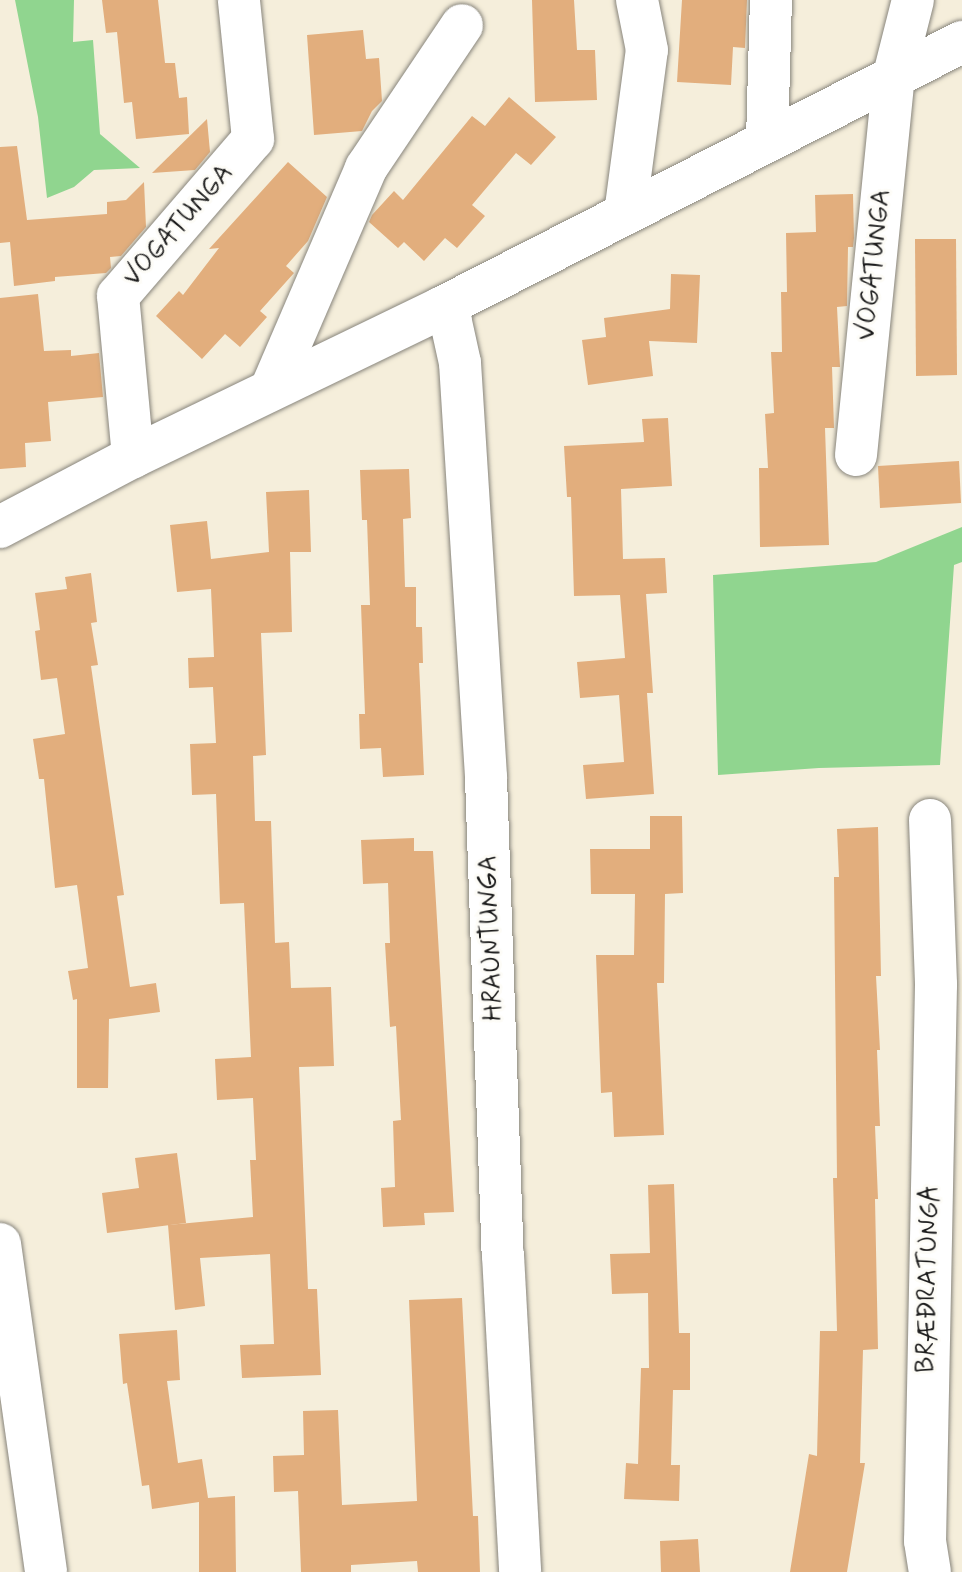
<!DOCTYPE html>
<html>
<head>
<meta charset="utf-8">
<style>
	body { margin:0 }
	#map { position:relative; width:962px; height:1572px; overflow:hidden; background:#f5eedb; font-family:Mynerve,sans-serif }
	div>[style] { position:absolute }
	.green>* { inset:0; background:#90d58f }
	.building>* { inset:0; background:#e2ae7d }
	.roads { filter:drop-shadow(0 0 2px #88857c) drop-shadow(0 0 2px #88857c) }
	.minor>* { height:42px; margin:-21px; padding:0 21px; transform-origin:21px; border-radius:21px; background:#fff }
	span { translate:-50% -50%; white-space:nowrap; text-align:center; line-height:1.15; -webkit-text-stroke:6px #fdfcf7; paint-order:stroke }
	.street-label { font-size:26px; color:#1c1c1c }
</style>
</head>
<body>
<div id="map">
	<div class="green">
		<i style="clip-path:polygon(15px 0,74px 0,73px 42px,93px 40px,100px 134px,140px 168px,94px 170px,74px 187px,47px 198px,38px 117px)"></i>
		<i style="clip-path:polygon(962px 527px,962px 562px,954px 565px,940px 765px,819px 768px,718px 775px,713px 575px,876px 562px)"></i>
	</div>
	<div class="building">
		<i style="clip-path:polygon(102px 0,158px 0,165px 63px,175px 63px,179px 98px,187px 97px,189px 134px,136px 139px,132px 102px,124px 103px,117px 32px,106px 33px)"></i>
		<i style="clip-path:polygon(532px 0,574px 0,577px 50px,595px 50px,597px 100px,535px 102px)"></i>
		<i style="clip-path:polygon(682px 0,747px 0,745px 48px,733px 47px,731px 85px,677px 82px)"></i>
		<i style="clip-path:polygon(363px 30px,366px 59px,379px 58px,382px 101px,372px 111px,362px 131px,314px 135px,307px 35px)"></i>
		<i style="clip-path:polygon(509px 97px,556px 137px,531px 165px,516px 153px,472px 205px,485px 216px,457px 248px,445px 238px,424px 261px,404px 242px,398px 248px,369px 222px,372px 215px,394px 191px,403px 200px,472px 116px,485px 126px)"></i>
		<i style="clip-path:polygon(207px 119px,210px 152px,195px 170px,152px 173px)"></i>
		<i style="clip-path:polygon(17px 146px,27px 220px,107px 214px,107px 202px,126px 200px,144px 182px,146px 227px,121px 256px,110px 257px,111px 268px,106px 273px,55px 277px,55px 281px,14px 286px,10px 242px,0 243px,0 147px)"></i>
		<i style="clip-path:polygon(288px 162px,327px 197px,308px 241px,286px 266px,294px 273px,260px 311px,267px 317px,240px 347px,225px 334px,202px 359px,156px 316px,179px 291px,183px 295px,219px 248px,209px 249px)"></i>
		<i style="clip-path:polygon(853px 194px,854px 238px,853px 247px,848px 247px,847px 306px,837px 307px,840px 367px,832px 367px,834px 428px,825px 428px,829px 545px,760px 547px,759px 468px,768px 468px,765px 414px,774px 413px,771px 352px,782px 352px,781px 292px,787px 292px,786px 233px,816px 232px,815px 195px)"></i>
		<i style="clip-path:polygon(915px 239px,956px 239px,957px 375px,916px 376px)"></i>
		<i style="clip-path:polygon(671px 274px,700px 275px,697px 343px,649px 341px,653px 376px,588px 385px,582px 340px,606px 337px,604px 318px,670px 309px)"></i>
		<i style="clip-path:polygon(38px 294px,44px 351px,71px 350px,71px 356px,99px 353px,103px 397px,48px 402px,51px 441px,25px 443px,26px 467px,0 469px,0 298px)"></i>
		<i style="clip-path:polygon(668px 418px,672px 486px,621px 489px,623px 559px,665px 558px,667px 593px,646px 594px,653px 693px,647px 693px,654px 794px,586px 799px,583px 765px,624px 762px,619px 695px,580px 698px,577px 662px,625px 658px,620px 595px,574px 596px,571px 497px,567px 497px,564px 446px,644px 442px,642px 419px)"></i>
		<i style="clip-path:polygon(959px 461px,961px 503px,880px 508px,878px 466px)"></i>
		<i style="clip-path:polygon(409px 469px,411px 518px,403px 519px,405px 587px,416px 587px,416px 627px,422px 627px,423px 663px,419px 663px,424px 775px,383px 777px,381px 748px,360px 749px,359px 714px,365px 714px,361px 605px,370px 605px,367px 520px,362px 520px,360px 470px)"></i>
		<i style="clip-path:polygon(309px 490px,311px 552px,290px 552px,292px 632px,261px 633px,266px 755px,253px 756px,255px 821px,271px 821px,275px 943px,289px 942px,291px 988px,331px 987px,334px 1066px,299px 1067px,308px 1289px,317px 1289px,321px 1375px,242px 1378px,240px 1345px,274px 1344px,270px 1254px,200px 1258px,205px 1306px,175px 1310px,168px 1225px,253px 1217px,250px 1160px,256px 1160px,253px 1098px,217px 1100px,215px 1059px,251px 1057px,244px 903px,220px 904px,216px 794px,192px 795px,190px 744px,216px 743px,213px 687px,189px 688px,188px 658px,214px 657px,211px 589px,177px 592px,170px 525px,207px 521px,211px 559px,269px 552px,266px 492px)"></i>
		<i style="clip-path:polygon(91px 573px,97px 622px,91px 623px,98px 665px,91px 666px,124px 895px,117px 896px,130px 987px,156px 983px,160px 1012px,109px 1019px,108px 1088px,77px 1088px,77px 999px,73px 1000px,68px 971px,88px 968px,77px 885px,55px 888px,44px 779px,39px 779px,33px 739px,65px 734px,57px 678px,41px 680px,35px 631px,40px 630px,35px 593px,67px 589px,65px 577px)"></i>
		<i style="clip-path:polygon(650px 816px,682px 816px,683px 893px,665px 894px,664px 983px,657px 983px,664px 1135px,614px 1137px,612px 1092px,601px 1093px,596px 955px,634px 955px,635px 894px,591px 894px,590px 849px,650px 849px)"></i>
		<i style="clip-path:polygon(878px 827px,881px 976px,876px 976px,880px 1050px,877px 1050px,880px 1126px,875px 1126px,878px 1199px,875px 1199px,878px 1349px,863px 1350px,860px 1463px,865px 1463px,847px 1572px,790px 1572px,809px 1454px,817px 1456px,820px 1331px,837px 1331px,833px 1178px,837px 1178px,834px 877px,839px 877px,837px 829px)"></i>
		<i style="clip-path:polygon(414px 838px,414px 851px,433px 851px,454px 1212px,424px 1213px,425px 1225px,383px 1227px,381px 1188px,395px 1187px,393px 1121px,401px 1120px,396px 1026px,390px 1027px,385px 943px,390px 943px,388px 883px,363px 884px,361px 840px)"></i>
		<i style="clip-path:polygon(177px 1153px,186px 1223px,107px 1233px,102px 1193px,139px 1188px,135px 1158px)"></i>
		<i style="clip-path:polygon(674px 1184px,679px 1333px,690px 1333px,690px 1390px,673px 1390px,671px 1465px,680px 1465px,679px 1501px,624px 1499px,626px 1463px,638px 1464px,641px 1368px,649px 1368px,648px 1293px,612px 1294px,610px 1254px,650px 1253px,648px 1185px)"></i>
		<i style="clip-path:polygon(462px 1298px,473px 1516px,478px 1516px,480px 1572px,418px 1572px,417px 1561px,351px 1565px,351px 1572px,301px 1572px,298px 1491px,274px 1492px,273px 1456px,304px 1455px,303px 1411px,338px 1410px,342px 1505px,417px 1501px,409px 1300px)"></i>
		<i style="clip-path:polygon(177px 1330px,180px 1380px,167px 1381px,178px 1463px,202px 1459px,208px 1498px,235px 1496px,236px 1572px,199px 1572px,199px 1502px,152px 1509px,149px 1485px,142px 1486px,127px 1383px,123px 1384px,119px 1334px)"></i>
		<i style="clip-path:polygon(698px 1539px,700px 1572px,661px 1572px,660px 1541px)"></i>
	</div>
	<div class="roads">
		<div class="minor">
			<i style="left:767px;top:141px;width:141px;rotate:-88.4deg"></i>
			<i style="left:625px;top:214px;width:165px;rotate:-82.4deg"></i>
			<i style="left:647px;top:50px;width:51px;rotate:-101.3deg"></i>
			<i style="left:441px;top:308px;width:17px;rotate:54deg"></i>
			<i style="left:451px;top:322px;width:42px;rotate:77.6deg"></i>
			<i style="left:460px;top:363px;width:416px;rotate:86.4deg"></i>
			<i style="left:486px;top:778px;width:477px;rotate:88deg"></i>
			<i style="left:503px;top:1255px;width:317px;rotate:86.9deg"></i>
			<i style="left:271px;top:389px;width:241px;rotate:-66.7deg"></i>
			<i style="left:366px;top:168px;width:172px;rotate:-56.1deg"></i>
			<i style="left:856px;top:455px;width:382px;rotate:-84.3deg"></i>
			<i style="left:894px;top:75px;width:77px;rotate:-75.8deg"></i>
			<i style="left:133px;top:457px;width:162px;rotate:-95.3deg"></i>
			<i style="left:118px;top:296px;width:207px;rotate:-49.3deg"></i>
			<i style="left:253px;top:139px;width:140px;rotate:-95.8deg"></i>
			<i style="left:0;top:527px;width:150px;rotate:-27.8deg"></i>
			<i style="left:133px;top:457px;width:342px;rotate:-25.8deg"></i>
			<i style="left:441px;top:308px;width:585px;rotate:-27.05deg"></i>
			<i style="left:930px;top:820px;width:165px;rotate:87.9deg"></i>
			<i style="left:936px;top:985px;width:556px;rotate:91.13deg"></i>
			<i style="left:925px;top:1541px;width:31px;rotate:81deg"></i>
			<i style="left:0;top:1244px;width:331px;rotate:82deg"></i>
		</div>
	</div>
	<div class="street-label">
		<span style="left:179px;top:226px;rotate:-49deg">VOGATUNGA</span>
		<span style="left:875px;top:265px;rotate:-84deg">VOGATUNGA</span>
		<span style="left:492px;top:938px;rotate:-92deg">HRAUNTUNGA</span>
		<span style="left:929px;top:1279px;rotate:-89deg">BRÆÐRATUNGA</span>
	</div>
</div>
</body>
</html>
